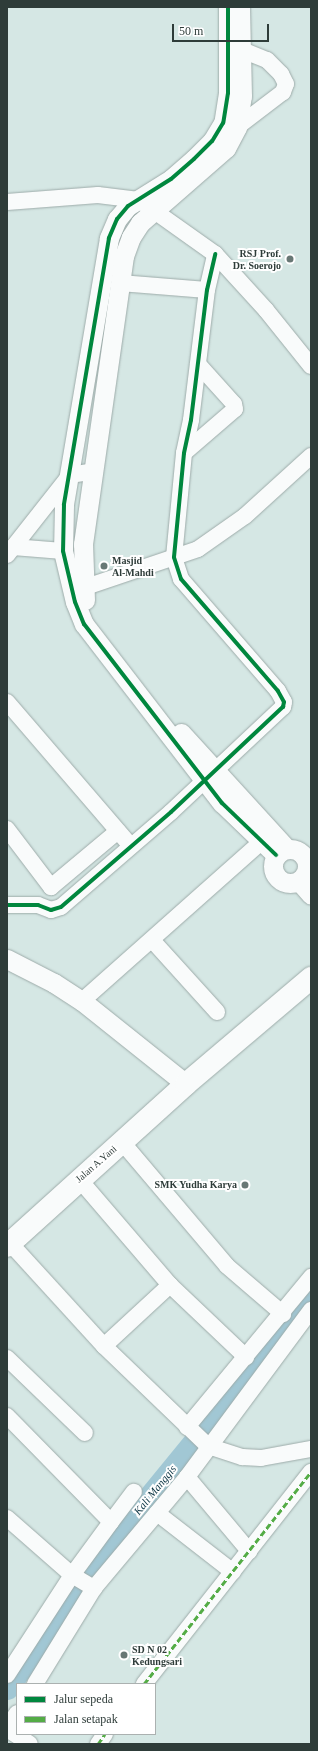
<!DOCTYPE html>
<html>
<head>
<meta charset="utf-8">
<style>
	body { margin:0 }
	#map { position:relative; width:318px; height:1751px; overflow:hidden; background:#d5e7e4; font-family:Georgia,serif }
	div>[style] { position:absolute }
	.river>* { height:23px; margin:-11.5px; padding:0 11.5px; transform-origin:11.5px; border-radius:11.5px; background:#a1c7d4 }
	.roads { filter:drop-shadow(0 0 1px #9daba9) drop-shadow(0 0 1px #9daba9) }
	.minor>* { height:16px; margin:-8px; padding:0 8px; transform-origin:8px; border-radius:8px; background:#f9fbfb }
	.tertiary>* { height:19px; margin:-9.5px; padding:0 9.5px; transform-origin:9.5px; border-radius:9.5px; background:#f9fbfb }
	.tertiary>.ring { margin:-9.5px; padding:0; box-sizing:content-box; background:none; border:19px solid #f9fbfb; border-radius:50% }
	.trunk>* { height:22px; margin:-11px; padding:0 11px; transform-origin:11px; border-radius:11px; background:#f9fbfb }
	.quiet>* { height:3px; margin-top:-1.5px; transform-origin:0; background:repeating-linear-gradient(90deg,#54ac46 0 6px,transparent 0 9px) }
	.cycleway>* { height:4px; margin:-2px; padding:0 2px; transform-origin:2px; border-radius:2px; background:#00873e }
	.dots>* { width:11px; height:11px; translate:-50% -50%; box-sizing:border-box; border:2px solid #fff; border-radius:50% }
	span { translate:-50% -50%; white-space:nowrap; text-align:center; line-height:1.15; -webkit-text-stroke:4px #fff; paint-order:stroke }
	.poi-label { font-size:10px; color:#2e3c39; font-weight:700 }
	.right { translate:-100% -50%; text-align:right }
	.left { translate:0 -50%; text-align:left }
	.street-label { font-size:10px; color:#2e3c39 }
	.water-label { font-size:11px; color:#0e3746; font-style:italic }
	.frame { position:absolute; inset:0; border:8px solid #2e3c39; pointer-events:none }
	.legend { position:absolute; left:16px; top:1683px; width:140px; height:52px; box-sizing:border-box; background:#fff; border:1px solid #abb1b0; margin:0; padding:5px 7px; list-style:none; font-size:12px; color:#2e3c39 }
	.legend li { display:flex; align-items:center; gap:8px; height:20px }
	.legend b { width:20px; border:1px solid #abb1b0 }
	.scale { position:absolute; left:172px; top:24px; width:97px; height:18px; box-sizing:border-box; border:2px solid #2e3c39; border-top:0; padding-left:5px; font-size:12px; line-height:14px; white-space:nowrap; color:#2e3c39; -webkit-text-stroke:3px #fff; paint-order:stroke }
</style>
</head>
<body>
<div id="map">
	<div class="river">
		<i style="left:7px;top:1688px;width:146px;rotate:-55deg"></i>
		<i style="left:91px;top:1568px;width:348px;rotate:-50.7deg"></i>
	</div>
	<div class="roads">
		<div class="minor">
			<i style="left:229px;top:49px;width:13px;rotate:4deg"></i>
			<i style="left:242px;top:50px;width:27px;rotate:22deg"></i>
			<i style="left:267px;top:60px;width:20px;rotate:45deg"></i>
			<i style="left:281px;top:74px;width:11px;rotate:63deg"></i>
			<i style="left:286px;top:84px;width:9px;rotate:111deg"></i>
			<i style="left:283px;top:92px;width:58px;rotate:142.7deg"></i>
			<i style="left:7px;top:202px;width:91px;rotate:-4.4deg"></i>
			<i style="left:98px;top:195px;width:41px;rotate:7deg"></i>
			<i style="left:139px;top:200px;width:93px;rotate:35.4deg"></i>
			<i style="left:215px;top:254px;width:76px;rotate:47.7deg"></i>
			<i style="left:266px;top:310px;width:72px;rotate:51.2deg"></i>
			<i style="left:120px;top:283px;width:87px;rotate:4.6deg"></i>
			<i style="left:184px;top:453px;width:67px;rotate:-40.8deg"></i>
			<i style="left:235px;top:409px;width:5px;rotate:-101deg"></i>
			<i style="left:234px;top:404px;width:54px;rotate:-132deg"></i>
			<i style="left:13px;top:547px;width:50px;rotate:4.6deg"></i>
			<i style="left:7px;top:555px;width:102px;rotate:-51.8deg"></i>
			<i style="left:70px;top:475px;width:24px;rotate:-9deg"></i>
			<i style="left:83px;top:588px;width:121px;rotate:-18.7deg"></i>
			<i style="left:198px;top:549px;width:57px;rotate:-35.1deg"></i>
			<i style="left:245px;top:516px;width:89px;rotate:-42.3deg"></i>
			<i style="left:7px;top:702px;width:189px;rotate:49.3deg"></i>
			<i style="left:7px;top:829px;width:73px;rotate:52.8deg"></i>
			<i style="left:51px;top:887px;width:87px;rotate:-39.9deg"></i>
			<i style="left:7px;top:905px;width:31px"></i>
			<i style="left:38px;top:905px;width:14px;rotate:21deg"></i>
			<i style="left:51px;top:910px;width:10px;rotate:-17deg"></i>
			<i style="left:61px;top:907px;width:145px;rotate:-40.8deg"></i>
			<i style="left:171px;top:812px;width:154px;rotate:-43.2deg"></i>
			<i style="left:283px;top:707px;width:5px;rotate:-79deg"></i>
			<i style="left:284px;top:702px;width:13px;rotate:-119deg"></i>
			<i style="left:278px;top:691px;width:148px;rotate:-130.9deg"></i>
			<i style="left:181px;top:579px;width:23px;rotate:-108deg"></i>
			<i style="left:174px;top:557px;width:104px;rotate:-84.5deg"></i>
			<i style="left:184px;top:453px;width:34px;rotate:-78deg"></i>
			<i style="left:191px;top:420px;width:131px;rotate:-83deg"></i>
			<i style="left:207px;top:290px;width:37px;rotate:-77deg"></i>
			<i style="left:152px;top:940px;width:97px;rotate:47.9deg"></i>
			<i style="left:82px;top:1001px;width:238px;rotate:-41.6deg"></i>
			<i style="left:122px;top:1142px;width:162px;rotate:49.7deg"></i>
			<i style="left:227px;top:1266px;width:74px;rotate:40.6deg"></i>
			<i style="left:79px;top:1179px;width:140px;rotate:49.4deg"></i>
			<i style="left:170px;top:1285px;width:105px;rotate:43.5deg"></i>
			<i style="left:10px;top:1243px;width:139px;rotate:47.6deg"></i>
			<i style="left:104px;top:1346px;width:144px;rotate:43.9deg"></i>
			<i style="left:208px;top:1446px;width:36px;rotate:18deg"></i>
			<i style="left:242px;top:1457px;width:19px;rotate:3deg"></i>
			<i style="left:261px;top:1458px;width:51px;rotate:-10.2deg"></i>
			<i style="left:104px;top:1346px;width:90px;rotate:-42.7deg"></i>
			<i style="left:7px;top:1358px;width:108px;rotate:43.9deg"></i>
			<i style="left:7px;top:1416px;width:148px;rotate:45.5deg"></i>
			<i style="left:111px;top:1522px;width:66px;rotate:126.3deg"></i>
			<i style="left:72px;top:1575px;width:119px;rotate:123deg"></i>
			<i style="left:187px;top:1427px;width:195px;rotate:-50.4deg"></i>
			<i style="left:187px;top:1477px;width:97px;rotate:50deg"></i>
			<i style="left:157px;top:1513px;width:96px;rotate:37.8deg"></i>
			<i style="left:7px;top:1518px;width:86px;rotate:41.2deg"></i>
			<i style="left:72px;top:1575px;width:26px;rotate:31deg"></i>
			<i style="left:111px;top:1522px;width:38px;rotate:-53deg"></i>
			<i style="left:35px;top:1684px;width:113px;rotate:-58.4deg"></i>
			<i style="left:94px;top:1588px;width:145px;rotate:-50deg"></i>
			<i style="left:187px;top:1477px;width:208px;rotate:-53.4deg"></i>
			<i style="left:144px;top:1684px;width:270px;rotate:-51.8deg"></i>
			<i style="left:7px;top:1728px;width:18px;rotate:-56deg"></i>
			<i style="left:7px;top:1729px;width:27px;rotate:33deg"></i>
			<i style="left:98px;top:1744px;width:12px;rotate:-55deg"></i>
		</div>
		<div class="tertiary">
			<i style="left:228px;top:7px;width:86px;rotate:90deg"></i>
			<i style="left:228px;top:93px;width:30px;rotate:99deg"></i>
			<i style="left:223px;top:123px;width:21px;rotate:121deg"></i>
			<i style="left:212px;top:141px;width:25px;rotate:135deg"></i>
			<i style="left:194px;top:159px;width:30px;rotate:139deg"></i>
			<i style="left:171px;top:179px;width:51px;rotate:147.9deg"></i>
			<i style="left:128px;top:206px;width:17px;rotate:130deg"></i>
			<i style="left:117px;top:219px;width:21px;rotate:113deg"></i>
			<i style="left:109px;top:238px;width:271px;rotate:99.6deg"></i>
			<i style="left:64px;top:505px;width:46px;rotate:91.2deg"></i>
			<i style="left:63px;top:551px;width:52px;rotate:76.8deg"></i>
			<i style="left:75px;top:602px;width:24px;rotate:68deg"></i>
			<i style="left:84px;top:624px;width:226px;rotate:52.4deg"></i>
			<i style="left:222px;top:803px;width:75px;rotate:43.9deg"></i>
			<i style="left:85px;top:600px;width:56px;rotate:-92deg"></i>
			<i style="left:83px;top:544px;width:291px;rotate:-81.9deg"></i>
			<i style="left:124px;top:256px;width:20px;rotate:-70deg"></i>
			<i style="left:131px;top:237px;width:17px;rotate:-57deg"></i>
			<i style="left:140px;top:223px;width:114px;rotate:-41.1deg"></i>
			<i style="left:226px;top:148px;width:24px;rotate:-62deg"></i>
			<i style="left:237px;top:127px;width:31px;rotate:-81deg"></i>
			<i style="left:242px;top:96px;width:88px;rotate:-91.3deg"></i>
			<i style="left:181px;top:733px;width:157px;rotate:47.6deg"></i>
			<i class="ring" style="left:273px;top:849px;width:15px;height:15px"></i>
			<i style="left:299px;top:881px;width:18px;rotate:49deg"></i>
			<i style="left:7px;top:959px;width:53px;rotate:27.1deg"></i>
			<i style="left:54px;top:983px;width:33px;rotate:33deg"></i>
			<i style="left:82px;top:1001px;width:133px;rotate:38.6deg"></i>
		</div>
		<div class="trunk">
			<i style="left:7px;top:1246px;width:241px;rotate:-42.1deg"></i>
			<i style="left:186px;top:1084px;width:164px;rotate:-40.3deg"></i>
		</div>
	</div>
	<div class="quiet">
		<i style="left:144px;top:1684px;width:270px;rotate:-51.8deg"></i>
		<i style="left:98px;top:1744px;width:12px;rotate:-55deg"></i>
	</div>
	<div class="cycleway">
		<i style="left:228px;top:7px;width:86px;rotate:90deg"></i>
		<i style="left:228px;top:93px;width:30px;rotate:99deg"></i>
		<i style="left:223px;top:123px;width:21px;rotate:121deg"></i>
		<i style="left:212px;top:141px;width:25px;rotate:135deg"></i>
		<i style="left:194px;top:159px;width:30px;rotate:139deg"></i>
		<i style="left:171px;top:179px;width:51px;rotate:147.9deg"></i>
		<i style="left:128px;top:206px;width:17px;rotate:130deg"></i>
		<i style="left:117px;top:219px;width:21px;rotate:113deg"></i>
		<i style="left:109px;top:238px;width:271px;rotate:99.6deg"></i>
		<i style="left:64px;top:505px;width:46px;rotate:91.2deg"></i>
		<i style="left:63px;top:551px;width:52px;rotate:76.8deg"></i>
		<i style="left:75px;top:602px;width:24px;rotate:68deg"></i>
		<i style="left:84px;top:624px;width:226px;rotate:52.4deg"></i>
		<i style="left:222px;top:803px;width:75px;rotate:43.9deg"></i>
		<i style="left:7px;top:905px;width:31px"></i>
		<i style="left:38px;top:905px;width:14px;rotate:21deg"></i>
		<i style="left:51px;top:910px;width:10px;rotate:-17deg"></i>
		<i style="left:61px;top:907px;width:145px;rotate:-40.8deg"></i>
		<i style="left:171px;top:812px;width:154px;rotate:-43.2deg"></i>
		<i style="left:283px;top:707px;width:5px;rotate:-79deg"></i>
		<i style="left:284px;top:702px;width:13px;rotate:-119deg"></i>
		<i style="left:278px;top:691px;width:148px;rotate:-130.9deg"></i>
		<i style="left:181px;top:579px;width:23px;rotate:-108deg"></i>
		<i style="left:174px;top:557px;width:104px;rotate:-84.5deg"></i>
		<i style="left:184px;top:453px;width:34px;rotate:-78deg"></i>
		<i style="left:191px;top:420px;width:131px;rotate:-83deg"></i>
		<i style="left:207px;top:290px;width:37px;rotate:-77deg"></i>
	</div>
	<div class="dots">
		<i style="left:290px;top:259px;background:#687875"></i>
		<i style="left:104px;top:566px;background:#687875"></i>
		<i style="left:245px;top:1185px;background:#687875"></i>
		<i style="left:124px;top:1655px;background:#687875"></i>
	</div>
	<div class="poi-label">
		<span class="right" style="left:281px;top:259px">RSJ Prof.<br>Dr. Soerojo</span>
		<span class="left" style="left:112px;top:566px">Masjid<br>Al-Mahdi</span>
		<span class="right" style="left:237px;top:1185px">SMK Yudha Karya</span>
		<span class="left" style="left:132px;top:1655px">SD N 02<br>Kedungsari</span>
	</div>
	<div class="street-label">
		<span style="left:96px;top:1164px;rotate:-41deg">Jalan A.Yani</span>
	</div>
	<div class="water-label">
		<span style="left:155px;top:1490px;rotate:-51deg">Kali Manggis</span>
	</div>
	<div class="frame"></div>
	<ul class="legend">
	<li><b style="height:5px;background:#00873e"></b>Jalur sepeda</li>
	<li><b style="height:5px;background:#54ac46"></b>Jalan setapak</li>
	</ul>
	<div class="scale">50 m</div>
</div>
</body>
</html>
